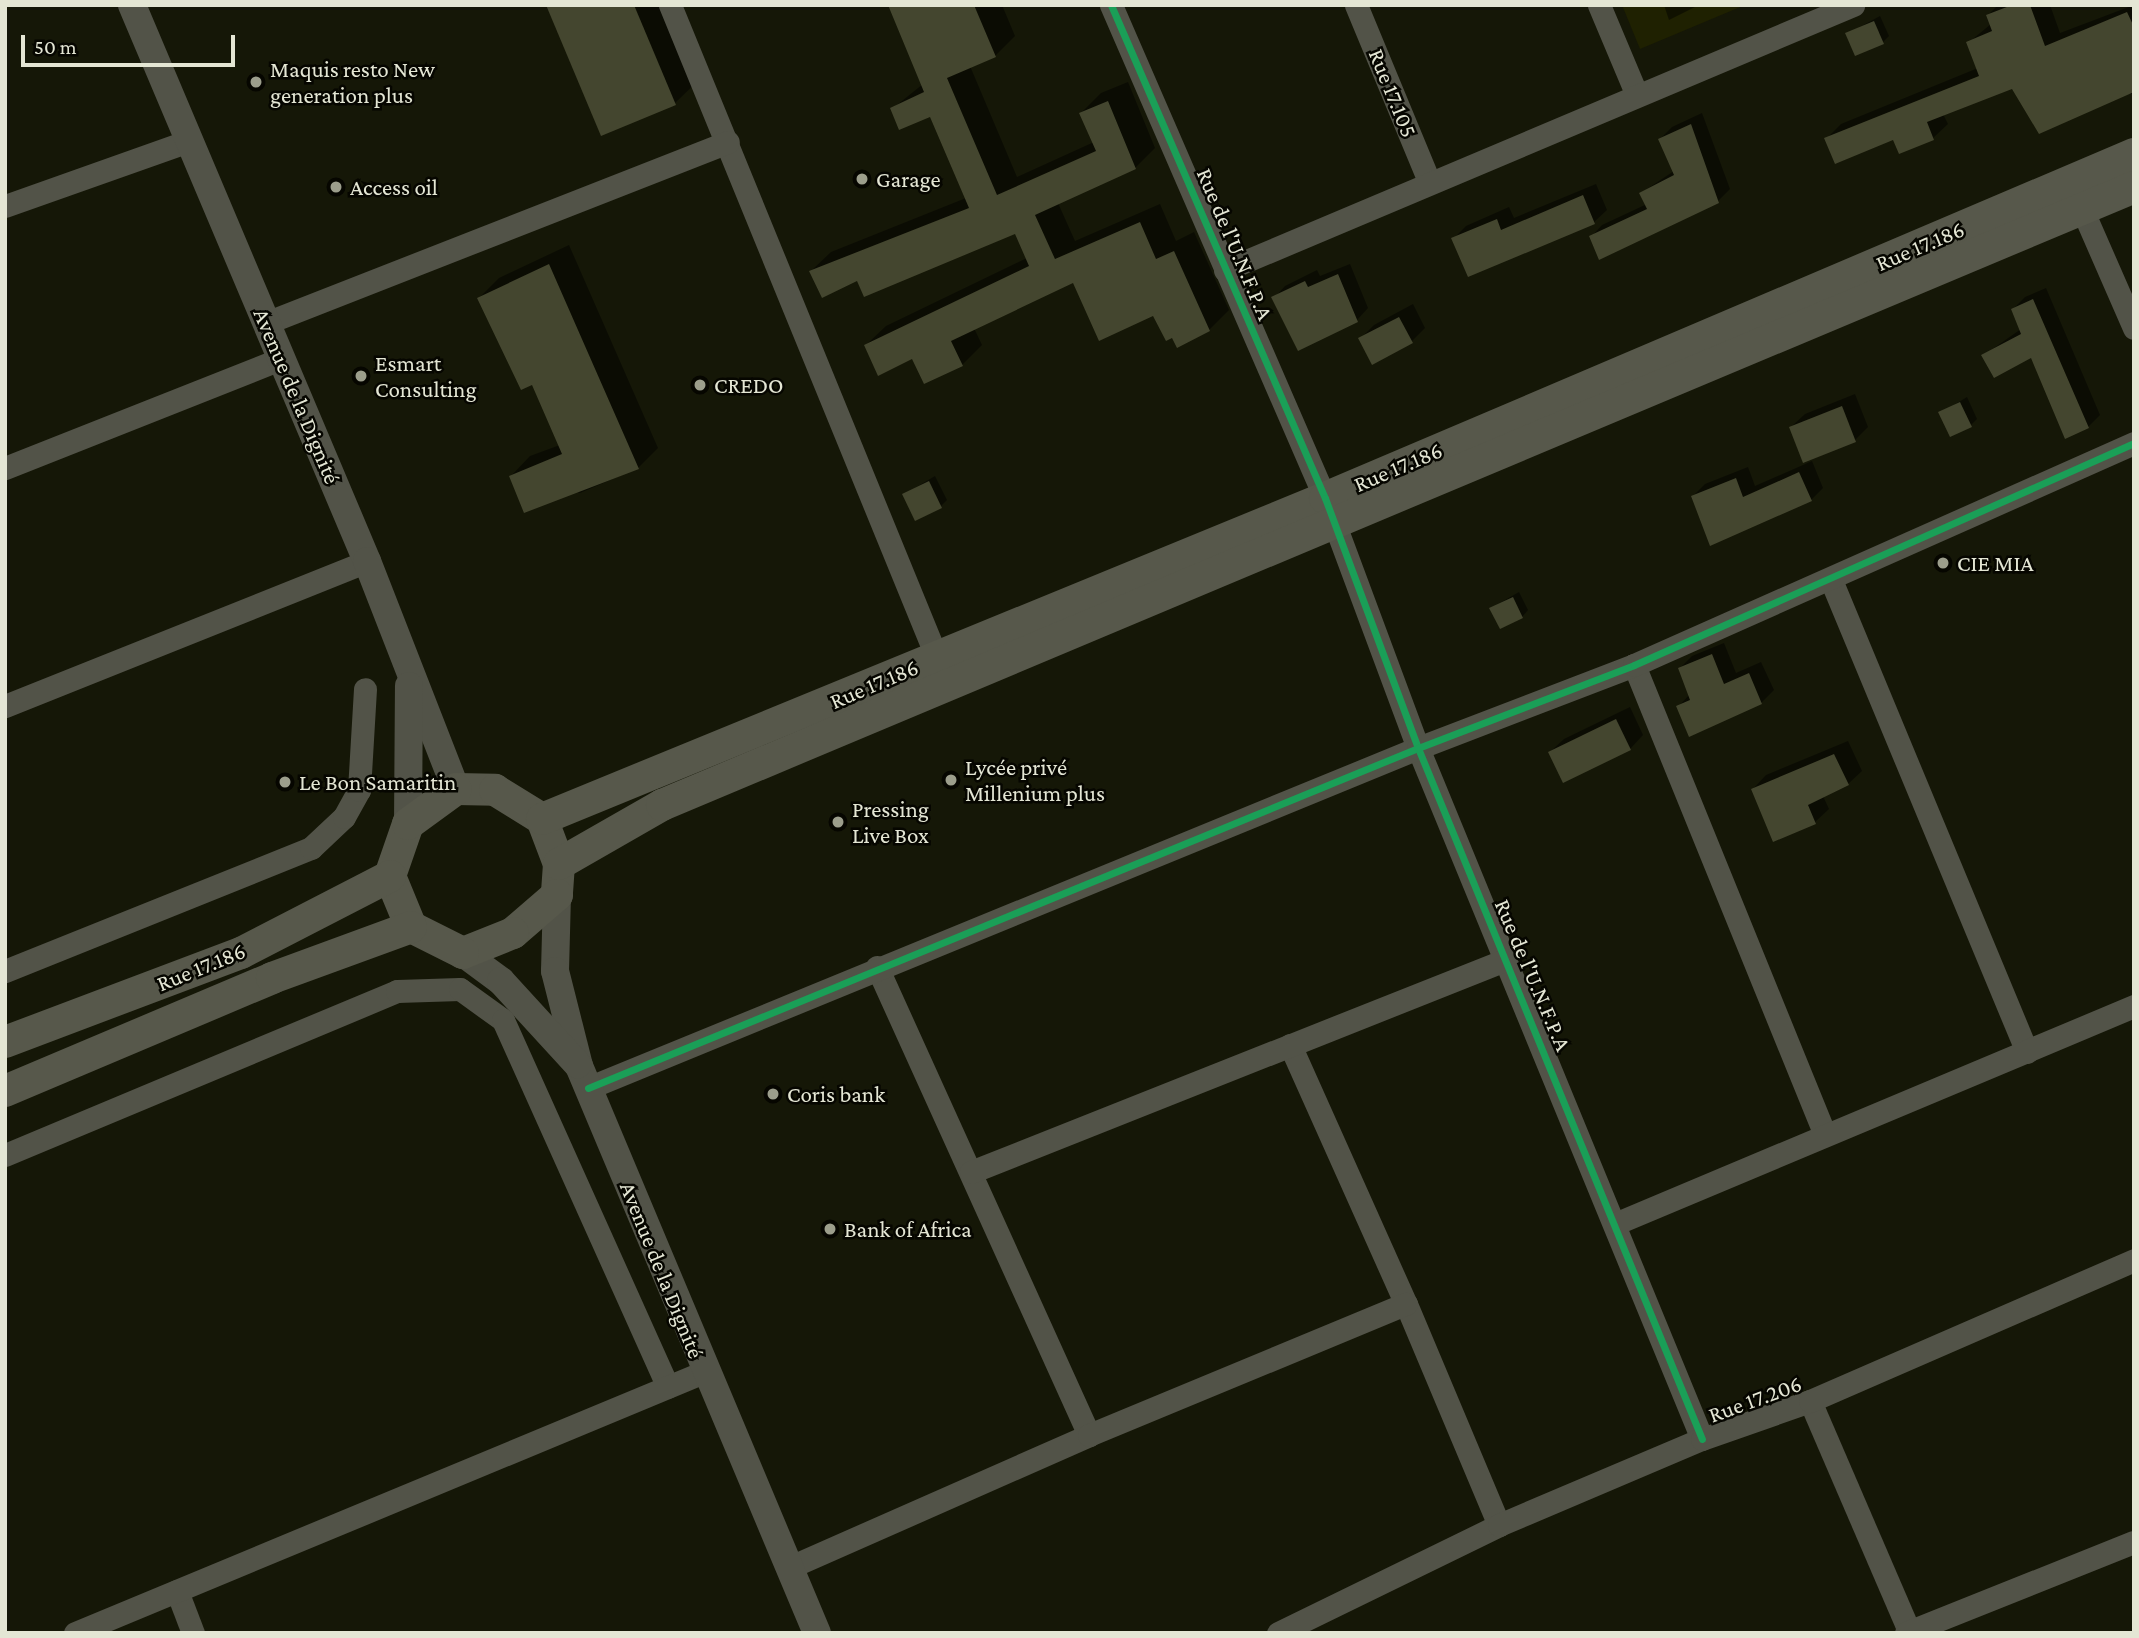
<!DOCTYPE html>
<html>
<head>
<meta charset="utf-8">
<style>
	body { margin:0 }
	#map { position:relative; width:2139px; height:1638px; overflow:hidden; background:#151707; font-family:"Crimson Pro",serif }
	div>[style] { position:absolute }
	.built>* { inset:0; background:#1f2101 }
	.shadow>* { inset:0; background:#0007 }
	.building>* { inset:0; background:#44462f }
	.minor>* { height:23px; margin:-11.5px; padding:0 11.5px; transform-origin:11.5px; border-radius:11.5px; background:#525348 }
	.tertiary>* { height:28px; margin:-14px; padding:0 14px; transform-origin:14px; border-radius:14px; background:#525348 }
	.secondary>* { height:32px; margin:-16px; padding:0 16px; transform-origin:16px; border-radius:16px; background:#57584b }
	.cycleway>* { height:7px; margin:-3.5px; padding:0 3.5px; transform-origin:3.5px; border-radius:3.5px; background:#1a9f57 }
	.dots>* { width:19px; height:19px; translate:-50% -50%; box-sizing:border-box; border:4px solid #060600; border-radius:50% }
	span { translate:-50% -50%; white-space:nowrap; text-align:center; line-height:1.15; -webkit-text-stroke:5px #060600; paint-order:stroke }
	.poi-label { font-size:23px; color:#e4e6d4 }
	.left { translate:0 -50%; text-align:left }
	.street-label { font-size:23px; color:#e4e6d4 }
	.frame { position:absolute; inset:0; border:7px solid #e4e6d4; pointer-events:none }
	.scale { position:absolute; left:21px; top:35px; width:214px; height:32px; box-sizing:border-box; border:4px solid #e4e6d4; border-top:0; padding-left:9px; font-size:21px; line-height:24px; white-space:nowrap; color:#e4e6d4; -webkit-text-stroke:5px #060600; paint-order:stroke }
</style>
</head>
<body>
<div id="map">
	<div class="built">
		<i style="clip-path:polygon(1622px 5px,1745px 5px,1640px 49px)"></i>
	</div>
	<div class="shadow">
		<i style="clip-path:polygon(548px 5px,673px 5px,703px 76px,675px 103px)"></i>
		<i style="clip-path:polygon(889px 5px,1002px 5px,1015px 36px,995px 56px,970px 66px,1017px 177px,1094px 142px,1081px 113px,1101px 93px,1128px 82px,1155px 148px,1135px 168px,1058px 203px,1075px 241px,1160px 204px,1176px 241px,1194px 232px,1229px 310px,1209px 330px,1172px 336px,1153px 314px,1073px 281px,974px 328px,982px 345px,962px 365px,866px 345px,886px 326px,1027px 258px,1016px 232px,811px 271px,831px 252px,966px 198px,931px 114px,892px 109px,923px 84px)"></i>
		<i style="clip-path:polygon(1664px 5px,1699px 5px,1669px 20px)"></i>
		<i style="clip-path:polygon(1998px 5px,2050px 5px,2060px 33px,2134px 5px,2134px 94px,2012px 87px,1943px 114px,1948px 124px,1933px 138px,1826px 139px,1841px 124px,1978px 68px,1968px 43px,1991px 24px,1988px 15px)"></i>
		<i style="clip-path:polygon(1880px 16px,1889px 36px,1883px 42px,1847px 34px)"></i>
		<i style="clip-path:polygon(1702px 113px,1730px 189px,1718px 201px,1591px 237px,1602px 225px,1647px 204px,1641px 193px,1674px 171px,1660px 139px,1672px 127px)"></i>
		<i style="clip-path:polygon(1596px 184px,1607px 210px,1594px 222px,1469px 275px,1453px 239px,1466px 226px,1509px 207px,1514px 218px)"></i>
		<i style="clip-path:polygon(569px 245px,658px 448px,638px 468px,580px 493px,511px 476px,530px 456px,560px 445px,533px 383px,479px 298px,499px 278px)"></i>
		<i style="clip-path:polygon(1350px 264px,1368px 308px,1357px 320px,1274px 298px,1285px 286px,1317px 270px,1320px 276px)"></i>
		<i style="clip-path:polygon(2046px 288px,2100px 415px,2088px 427px,2032px 356px,1984px 355px,2021px 329px,2013px 309px,2025px 297px)"></i>
		<i style="clip-path:polygon(1413px 304px,1425px 328px,1412px 341px,1361px 338px,1374px 325px)"></i>
		<i style="clip-path:polygon(1855px 394px,1868px 427px,1855px 440px,1791px 427px,1805px 414px)"></i>
		<i style="clip-path:polygon(1967px 397px,1977px 419px,1971px 425px,1941px 413px)"></i>
		<i style="clip-path:polygon(1812px 461px,1823px 488px,1811px 500px,1693px 496px,1705px 484px,1748px 467px,1755px 486px)"></i>
		<i style="clip-path:polygon(935px 476px,947px 500px,940px 507px,905px 494px)"></i>
		<i style="clip-path:polygon(1519px 592px,1528px 610px,1522px 617px,1491px 608px)"></i>
		<i style="clip-path:polygon(1724px 643px,1736px 673px,1761px 662px,1774px 690px,1761px 703px,1678px 707px,1690px 694px,1680px 668px,1692px 656px)"></i>
		<i style="clip-path:polygon(1630px 707px,1643px 735px,1630px 749px,1550px 752px,1564px 739px)"></i>
		<i style="clip-path:polygon(1848px 741px,1862px 771px,1848px 784px,1823px 796px,1829px 809px,1815px 822px,1753px 789px,1766px 775px)"></i>
	</div>
	<div class="building">
		<i style="clip-path:polygon(546px 5px,634px 5px,676px 105px,601px 136px)"></i>
		<i style="clip-path:polygon(888px 5px,974px 5px,996px 57px,947px 78px,997px 195px,1096px 151px,1079px 113px,1108px 101px,1136px 169px,1035px 215px,1055px 259px,1140px 222px,1156px 259px,1174px 251px,1210px 331px,1177px 348px,1172px 338px,1166px 341px,1153px 316px,1099px 341px,1073px 283px,951px 341px,963px 366px,924px 384px,912px 359px,878px 376px,864px 345px,1029px 266px,1015px 234px,864px 297px,857px 281px,822px 298px,809px 271px,969px 208px,930px 117px,899px 130px,890px 108px,924px 92px)"></i>
		<i style="clip-path:polygon(2012px 5px,2030px 5px,2045px 46px,2127px 12px,2134px 27px,2134px 92px,2039px 134px,2012px 89px,1927px 122px,1934px 140px,1899px 154px,1893px 140px,1835px 164px,1824px 138px,1979px 76px,1966px 42px,1992px 31px,1986px 15px)"></i>
		<i style="clip-path:polygon(1874px 21px,1884px 44px,1855px 56px,1845px 33px)"></i>
		<i style="clip-path:polygon(1691px 124px,1719px 203px,1599px 260px,1589px 236px,1647px 209px,1639px 193px,1674px 175px,1658px 139px)"></i>
		<i style="clip-path:polygon(1583px 195px,1595px 224px,1468px 277px,1451px 238px,1497px 219px,1501px 230px)"></i>
		<i style="clip-path:polygon(549px 264px,639px 469px,524px 513px,509px 476px,562px 454px,532px 385px,521px 390px,477px 298px)"></i>
		<i style="clip-path:polygon(1338px 274px,1358px 322px,1298px 351px,1271px 297px,1305px 281px,1308px 287px)"></i>
		<i style="clip-path:polygon(2033px 299px,2089px 428px,2065px 439px,2031px 358px,1994px 378px,1981px 355px,2021px 334px,2011px 309px)"></i>
		<i style="clip-path:polygon(1399px 317px,1413px 343px,1372px 365px,1358px 338px)"></i>
		<i style="clip-path:polygon(1960px 402px,1972px 427px,1950px 437px,1938px 412px)"></i>
		<i style="clip-path:polygon(1842px 406px,1856px 442px,1803px 463px,1789px 427px)"></i>
		<i style="clip-path:polygon(1799px 472px,1812px 501px,1710px 546px,1691px 496px,1736px 478px,1743px 497px)"></i>
		<i style="clip-path:polygon(929px 481px,942px 508px,915px 521px,902px 494px)"></i>
		<i style="clip-path:polygon(1513px 597px,1523px 618px,1500px 629px,1489px 608px)"></i>
		<i style="clip-path:polygon(1712px 654px,1724px 684px,1749px 673px,1762px 704px,1689px 737px,1676px 706px,1690px 700px,1678px 668px)"></i>
		<i style="clip-path:polygon(1616px 719px,1631px 750px,1563px 783px,1548px 752px)"></i>
		<i style="clip-path:polygon(1834px 754px,1849px 785px,1808px 805px,1816px 824px,1773px 842px,1751px 789px)"></i>
	</div>
	<div class="minor">
		<i style="left:670px;top:5px;width:705px;rotate:67.76deg"></i>
		<i style="left:1111px;top:5px;width:537px;rotate:66.54deg"></i>
		<i style="left:1325px;top:498px;width:267px;rotate:69.6deg"></i>
		<i style="left:1418px;top:748px;width:747px;rotate:67.66deg"></i>
		<i style="left:1356px;top:5px;width:191px;rotate:67.5deg"></i>
		<i style="left:1599px;top:5px;width:95px;rotate:67.2deg"></i>
		<i style="left:5px;top:206px;width:195px;rotate:-19.5deg"></i>
		<i style="left:2082px;top:209px;width:130px;rotate:66.4deg"></i>
		<i style="left:1225px;top:270px;width:682px;rotate:-22.88deg"></i>
		<i style="left:266px;top:323px;width:496px;rotate:-21.4deg"></i>
		<i style="left:5px;top:468px;width:297px;rotate:-21.6deg"></i>
		<i style="left:1831px;top:580px;width:511px;rotate:67.45deg"></i>
		<i style="left:1634px;top:665px;width:507px;rotate:67.88deg"></i>
		<i style="left:5px;top:706px;width:390px;rotate:-21.8deg"></i>
		<i style="left:877px;top:967px;width:514px;rotate:65.63deg"></i>
		<i style="left:5px;top:971px;width:330px;rotate:-21.9deg"></i>
		<i style="left:311px;top:848px;width:45px;rotate:-43.2deg"></i>
		<i style="left:344px;top:817px;width:31px;rotate:-61deg"></i>
		<i style="left:359px;top:790px;width:101px;rotate:-86.6deg"></i>
		<i style="left:1290px;top:1045px;width:284px;rotate:65.9deg"></i>
		<i style="left:1406px;top:1304px;width:240px;rotate:67.2deg"></i>
		<i style="left:588px;top:1088px;width:897px;rotate:-22.28deg"></i>
		<i style="left:1418px;top:748px;width:231px;rotate:-21deg"></i>
		<i style="left:1634px;top:665px;width:547px;rotate:-23.94deg"></i>
		<i style="left:5px;top:1155px;width:425px;rotate:-22.7deg"></i>
		<i style="left:397px;top:991px;width:63px;rotate:-1.8deg"></i>
		<i style="left:460px;top:989px;width:53px;rotate:35.8deg"></i>
		<i style="left:503px;top:1020px;width:402px;rotate:65.8deg"></i>
		<i style="left:971px;top:1172px;width:575px;rotate:-21.65deg"></i>
		<i style="left:1617px;top:1223px;width:561px;rotate:-22.77deg"></i>
		<i style="left:1810px;top:1401px;width:253px;rotate:66.7deg"></i>
		<i style="left:788px;top:1568px;width:329px;rotate:-23.8deg"></i>
		<i style="left:1089px;top:1435px;width:343px;rotate:-22.5deg"></i>
		<i style="left:177px;top:1591px;width:45px;rotate:69.1deg"></i>
		<i style="left:75px;top:1633px;width:681px;rotate:-22.54deg"></i>
		<i style="left:1278px;top:1633px;width:246px;rotate:-26deg"></i>
		<i style="left:1499px;top:1525px;width:220px;rotate:-23deg"></i>
		<i style="left:1702px;top:1439px;width:114px;rotate:-19.4deg"></i>
		<i style="left:1810px;top:1401px;width:353px;rotate:-23.5deg"></i>
		<i style="left:1906px;top:1633px;width:245px;rotate:-21.8deg"></i>
	</div>
	<div class="tertiary">
		<i style="left:132px;top:5px;width:604px;rotate:67.09deg"></i>
		<i style="left:367px;top:561px;width:245px;rotate:68.7deg"></i>
		<i style="left:408px;top:824px;width:138px;rotate:-89.6deg"></i>
		<i style="left:557px;top:895px;width:76px;rotate:91.5deg"></i>
		<i style="left:555px;top:971px;width:98px;rotate:75.8deg"></i>
		<i style="left:579px;top:1066px;width:615px;rotate:67.23deg"></i>
		<i style="left:463px;top:953px;width:47px;rotate:36.4deg"></i>
		<i style="left:501px;top:981px;width:113px;rotate:47.5deg"></i>
	</div>
	<div class="secondary">
		<i style="left:456px;top:789px;width:39px;rotate:1deg"></i>
		<i style="left:495px;top:790px;width:55px;rotate:31.7deg"></i>
		<i style="left:542px;top:819px;width:48px;rotate:69.3deg"></i>
		<i style="left:559px;top:864px;width:31px;rotate:94deg"></i>
		<i style="left:557px;top:895px;width:58px;rotate:139.2deg"></i>
		<i style="left:513px;top:933px;width:54px;rotate:158.2deg"></i>
		<i style="left:463px;top:953px;width:58px;rotate:-153.4deg"></i>
		<i style="left:411px;top:927px;width:55px;rotate:-112.4deg"></i>
		<i style="left:390px;top:876px;width:55px;rotate:-70.9deg"></i>
		<i style="left:408px;top:824px;width:59px;rotate:-36.1deg"></i>
		<i style="left:542px;top:819px;width:846px;rotate:-22.29deg"></i>
		<i style="left:1325px;top:498px;width:879px;rotate:-23.04deg"></i>
		<i style="left:559px;top:864px;width:119px;rotate:-29.8deg"></i>
		<i style="left:662px;top:805px;width:1596px;rotate:-22.77deg"></i>
		<i style="left:5px;top:1042px;width:252px;rotate:-20.7deg"></i>
		<i style="left:241px;top:953px;width:168px;rotate:-27.3deg"></i>
		<i style="left:5px;top:1091px;width:290px;rotate:-22.9deg"></i>
		<i style="left:272px;top:978px;width:148px;rotate:-20.1deg"></i>
	</div>
	<div class="cycleway">
		<i style="left:1111px;top:5px;width:537px;rotate:66.54deg"></i>
		<i style="left:1325px;top:498px;width:267px;rotate:69.6deg"></i>
		<i style="left:1418px;top:748px;width:747px;rotate:67.66deg"></i>
		<i style="left:588px;top:1088px;width:897px;rotate:-22.28deg"></i>
		<i style="left:1418px;top:748px;width:231px;rotate:-21deg"></i>
		<i style="left:1634px;top:665px;width:547px;rotate:-23.94deg"></i>
	</div>
	<div class="dots">
		<i style="left:256px;top:82px;background:#9c9e8c"></i>
		<i style="left:862px;top:179px;background:#9c9e8c"></i>
		<i style="left:336px;top:187px;background:#9c9e8c"></i>
		<i style="left:361px;top:376px;background:#9c9e8c"></i>
		<i style="left:700px;top:385px;background:#9c9e8c"></i>
		<i style="left:1943px;top:563px;background:#9c9e8c"></i>
		<i style="left:951px;top:780px;background:#9c9e8c"></i>
		<i style="left:285px;top:782px;background:#9c9e8c"></i>
		<i style="left:838px;top:822px;background:#9c9e8c"></i>
		<i style="left:773px;top:1094px;background:#9c9e8c"></i>
		<i style="left:830px;top:1229px;background:#9c9e8c"></i>
	</div>
	<div class="poi-label">
		<span class="left" style="left:270px;top:82px">Maquis resto New<br>generation plus</span>
		<span class="left" style="left:876px;top:179px">Garage</span>
		<span class="left" style="left:350px;top:187px">Access oil</span>
		<span class="left" style="left:375px;top:376px">Esmart<br>Consulting</span>
		<span class="left" style="left:714px;top:385px">CREDO</span>
		<span class="left" style="left:1957px;top:563px">CIE MIA</span>
		<span class="left" style="left:965px;top:780px">Lycée privé<br>Millenium plus</span>
		<span class="left" style="left:299px;top:782px">Le Bon Samaritin</span>
		<span class="left" style="left:852px;top:822px">Pressing<br>Live Box</span>
		<span class="left" style="left:787px;top:1094px">Coris bank</span>
		<span class="left" style="left:844px;top:1229px">Bank of Africa</span>
	</div>
	<div class="street-label">
		<span style="left:1393px;top:93px;rotate:68deg">Rue 17.105</span>
		<span style="left:1235px;top:244px;rotate:67deg">Rue de l'U.N.F.P.A</span>
		<span style="left:1920px;top:246px;rotate:-23deg">Rue 17.186</span>
		<span style="left:297px;top:396px;rotate:67deg">Avenue de la Dignité</span>
		<span style="left:1398px;top:467px;rotate:-23deg">Rue 17.186</span>
		<span style="left:874px;top:684px;rotate:-23deg">Rue 17.186</span>
		<span style="left:201px;top:967px;rotate:-22deg">Rue 17.186</span>
		<span style="left:1533px;top:975px;rotate:67deg">Rue de l'U.N.F.P.A</span>
		<span style="left:662px;top:1270px;rotate:68deg">Avenue de la Dignité</span>
		<span style="left:1755px;top:1399px;rotate:-20deg">Rue 17.206</span>
	</div>
	<div class="frame"></div>
	<div class="scale">50 m</div>
</div>
</body>
</html>
